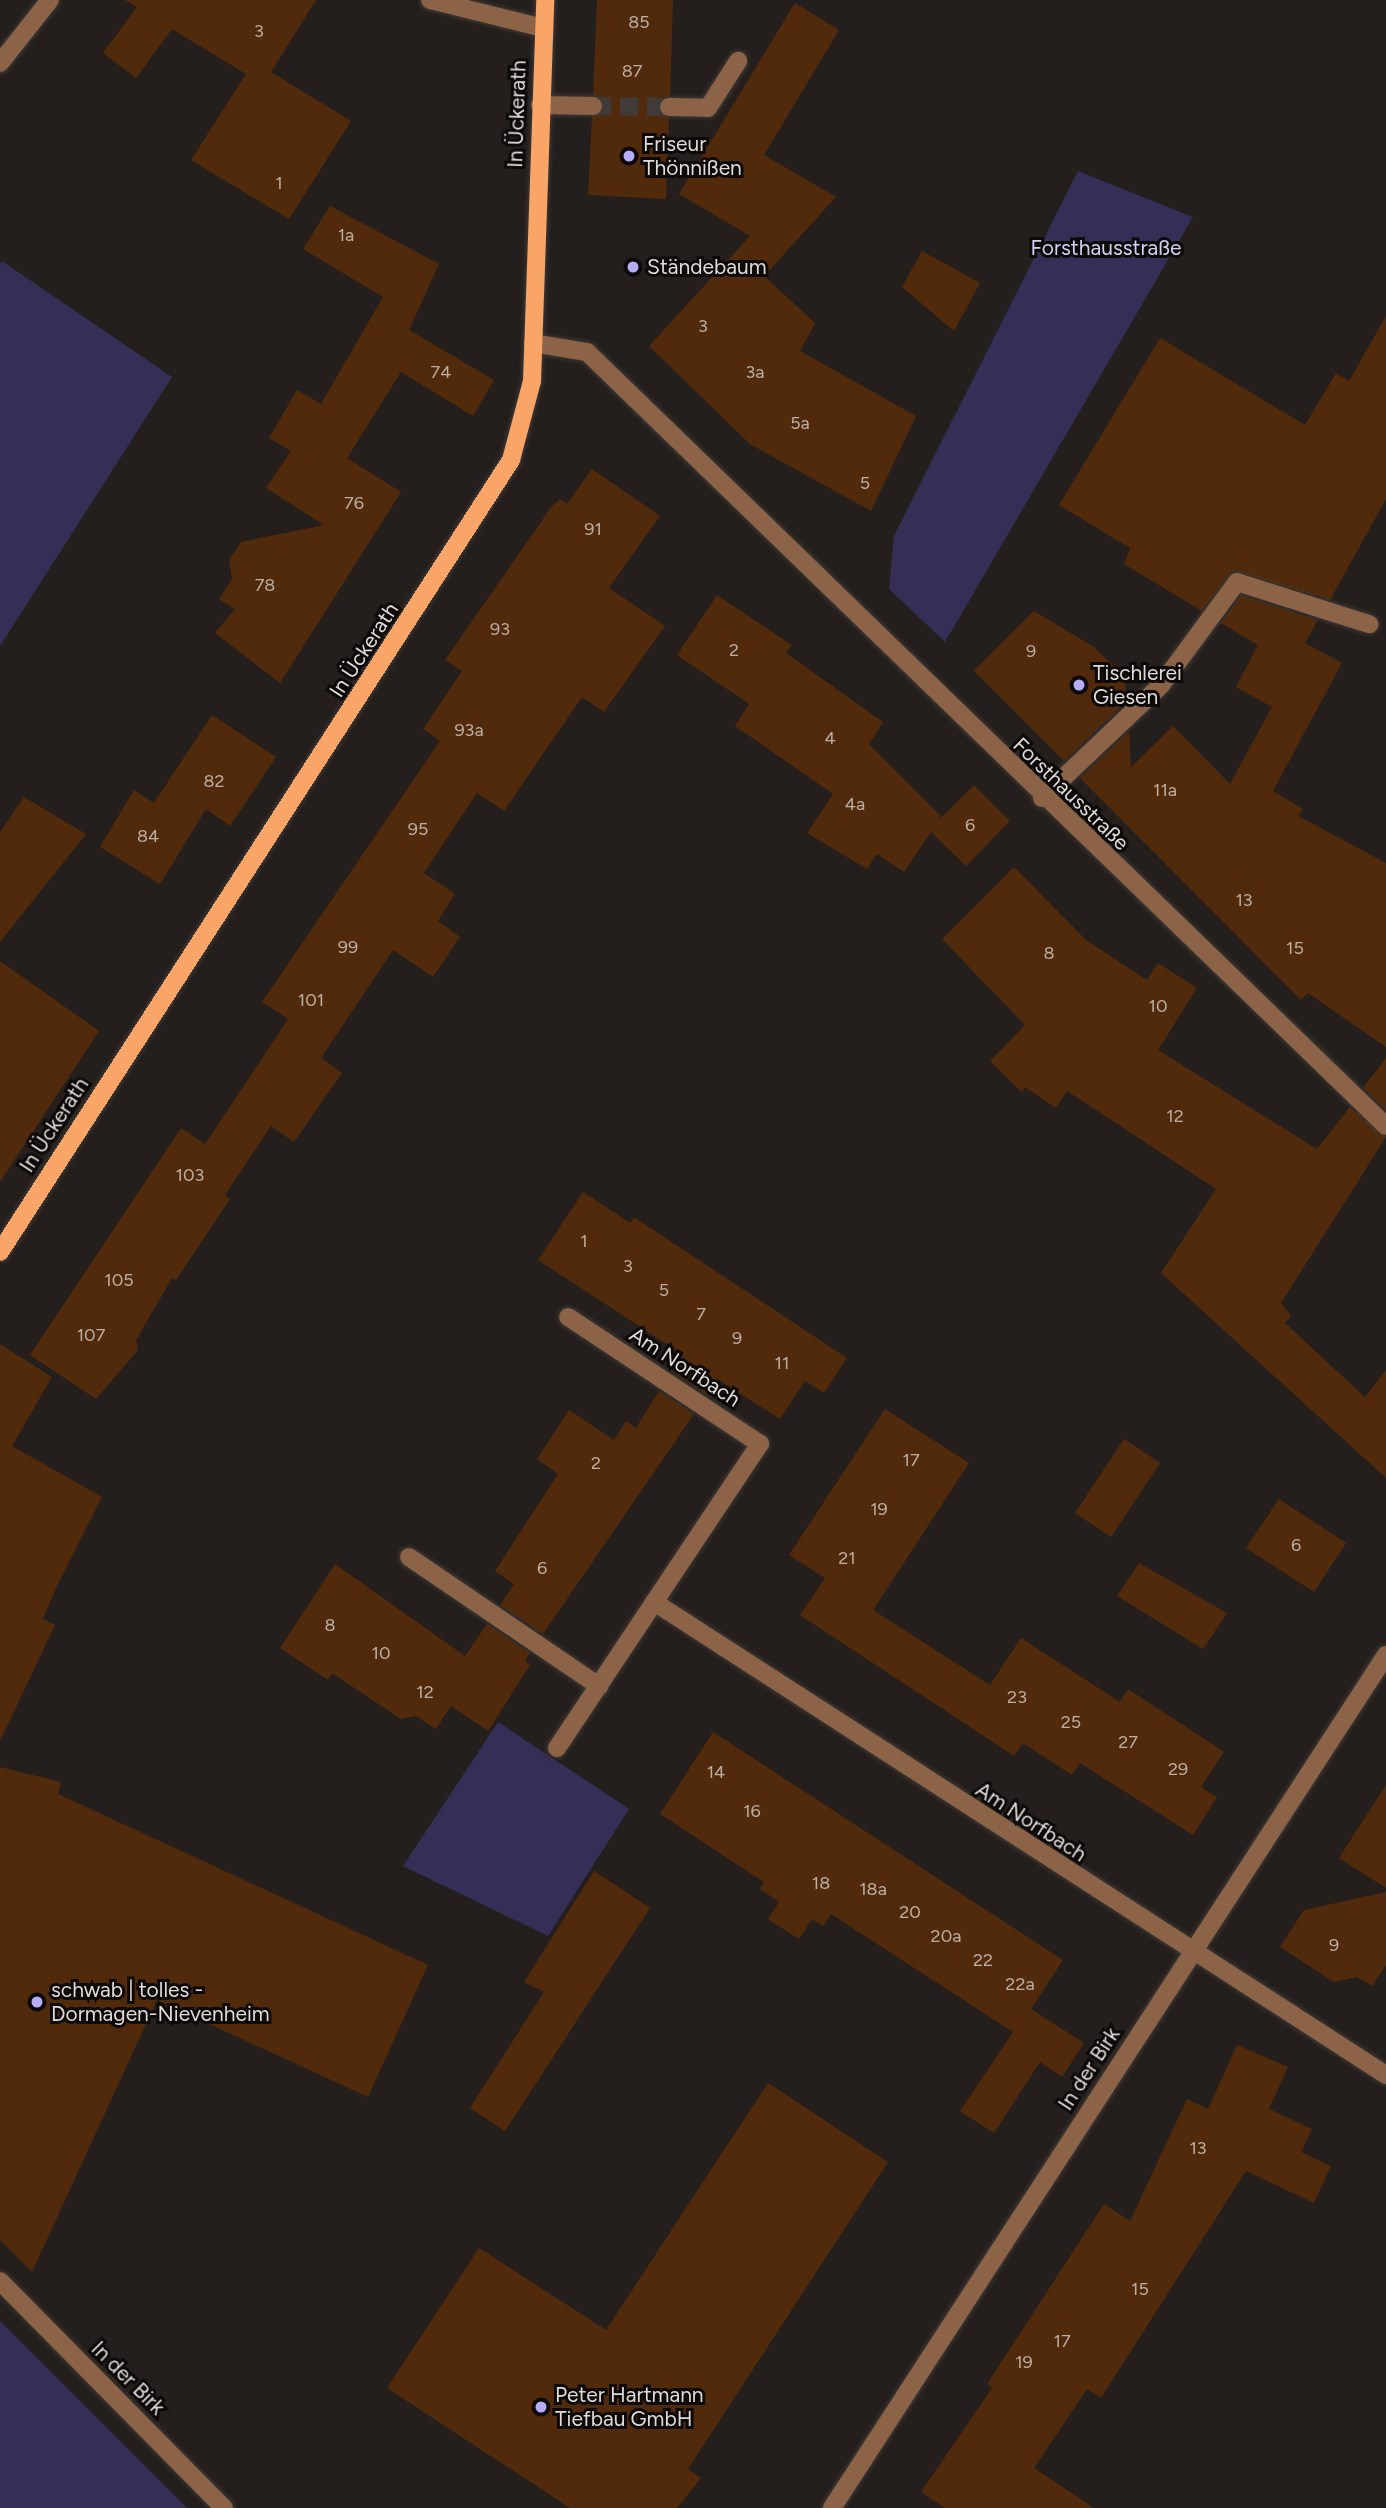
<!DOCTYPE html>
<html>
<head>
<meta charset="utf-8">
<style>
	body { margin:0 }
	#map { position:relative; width:1386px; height:2508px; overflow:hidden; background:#241f1c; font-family:Figtree,sans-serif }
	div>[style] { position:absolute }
	.green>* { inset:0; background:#352e56 }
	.building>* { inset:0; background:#512a0b }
	.minor-tunnel>* { height:18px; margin-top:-9px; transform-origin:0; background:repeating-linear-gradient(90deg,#403b38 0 18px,transparent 0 27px) }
	.roads { filter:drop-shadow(0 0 2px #3e3936) drop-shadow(0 0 2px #3e3936) }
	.minor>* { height:18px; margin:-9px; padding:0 9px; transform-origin:9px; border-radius:9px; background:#8c6347 }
	.major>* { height:18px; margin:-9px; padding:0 9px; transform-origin:9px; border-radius:9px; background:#faa568 }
	.dots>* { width:19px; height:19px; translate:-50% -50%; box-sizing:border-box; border:4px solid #0c0908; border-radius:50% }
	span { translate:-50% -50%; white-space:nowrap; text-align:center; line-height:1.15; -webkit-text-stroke:6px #0c0908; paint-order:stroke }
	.number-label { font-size:18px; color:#bbafa5 }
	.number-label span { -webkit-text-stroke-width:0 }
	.street-label { font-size:21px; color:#dedbd8 }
	.poi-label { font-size:21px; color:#dedbd8 }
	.left { translate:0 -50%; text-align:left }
	.park-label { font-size:21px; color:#d3d0f2 }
</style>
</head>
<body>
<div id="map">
	<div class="green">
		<i style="clip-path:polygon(1078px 171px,1193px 217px,945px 642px,889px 589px,894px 536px)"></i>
		<i style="clip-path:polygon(2px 261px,172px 377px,0 646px,0 264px)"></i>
		<i style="clip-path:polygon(498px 1722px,629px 1809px,548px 1936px,403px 1866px)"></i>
		<i style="clip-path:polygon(0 2321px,187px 2508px,0 2508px)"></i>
	</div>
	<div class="building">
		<i style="clip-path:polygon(125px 0,316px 0,271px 72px,351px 121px,289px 219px,191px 160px,246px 74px,172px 29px,136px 78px,103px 53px,137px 7px)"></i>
		<i style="clip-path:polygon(597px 0,673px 0,670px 96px,658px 106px,669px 118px,666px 199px,588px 195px,592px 117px,604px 107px,593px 95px)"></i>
		<i style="clip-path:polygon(795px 3px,839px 30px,764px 155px,836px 197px,764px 276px,815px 323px,800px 351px,916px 416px,871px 511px,750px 444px,649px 346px,750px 236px,679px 194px)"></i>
		<i style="clip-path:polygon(330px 206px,439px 264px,409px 330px,494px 380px,473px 416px,401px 372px,347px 458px,401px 492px,280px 683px,215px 633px,235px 609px,219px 599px,232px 579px,229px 560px,241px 542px,324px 525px,266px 488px,291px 451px,269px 438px,297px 390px,321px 404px,383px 297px,303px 249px)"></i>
		<i style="clip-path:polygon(922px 251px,980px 283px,954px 331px,902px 287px)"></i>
		<i style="clip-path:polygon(1386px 316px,1386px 499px,1330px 600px,1234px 571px,1202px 611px,1124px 564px,1130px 548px,1059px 505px,1160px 338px,1305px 425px,1336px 373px,1349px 381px)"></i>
		<i style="clip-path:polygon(592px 469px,660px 516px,609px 588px,665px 626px,604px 712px,582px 697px,504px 811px,477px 793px,424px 873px,455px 894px,438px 921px,460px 937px,433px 977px,393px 950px,321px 1058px,342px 1073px,294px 1142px,271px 1126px,225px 1195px,230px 1199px,176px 1280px,172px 1278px,136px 1340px,138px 1350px,96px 1399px,30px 1355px,181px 1128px,205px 1144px,288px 1019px,262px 1002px,440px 741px,423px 729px,462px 671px,445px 660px,552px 506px,560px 499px,567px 504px)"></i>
		<i style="clip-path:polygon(717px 595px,792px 645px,786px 653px,883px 722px,869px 744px,941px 816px,938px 821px,974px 785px,1010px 821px,966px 866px,931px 832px,904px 872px,877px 854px,867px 869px,807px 833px,833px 794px,735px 726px,749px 704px,677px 655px)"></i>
		<i style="clip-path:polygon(1241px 595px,1318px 620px,1305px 643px,1342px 663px,1273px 791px,1303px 809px,1298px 816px,1386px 863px,1386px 1047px,1308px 993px,1301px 1000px,1080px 778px,1129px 731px,1131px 767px,1173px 726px,1230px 784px,1272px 707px,1236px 687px,1258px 645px,1221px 623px)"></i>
		<i style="clip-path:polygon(1034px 611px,1094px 647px,1125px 677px,1126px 702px,1064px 761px,974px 671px)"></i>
		<i style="clip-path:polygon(212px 715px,276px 757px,230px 826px,206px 809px,160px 884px,100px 847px,134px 790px,154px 803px)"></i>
		<i style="clip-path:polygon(24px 797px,86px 834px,0 942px,0 832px)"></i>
		<i style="clip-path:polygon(1014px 867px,1086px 940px,1147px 980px,1158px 963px,1197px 988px,1158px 1050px,1317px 1149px,1350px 1107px,1386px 1137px,1281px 1303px,1291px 1316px,1285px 1323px,1365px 1397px,1386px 1370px,1386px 1478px,1161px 1273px,1216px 1189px,1067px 1091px,1056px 1108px,1025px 1087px,1022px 1092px,990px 1061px,1025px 1025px,942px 939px)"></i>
		<i style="clip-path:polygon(0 961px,99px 1031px,0 1182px)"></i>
		<i style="clip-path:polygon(1386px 1058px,1386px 1110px,1363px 1088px)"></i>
		<i style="clip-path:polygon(583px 1192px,630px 1223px,634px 1217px,847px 1358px,824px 1393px,805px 1381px,780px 1419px,718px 1379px,707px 1395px,671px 1371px,682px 1354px,538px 1260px)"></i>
		<i style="clip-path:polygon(0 1344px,52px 1377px,12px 1446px,102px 1497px,56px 1588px,43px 1619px,55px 1625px,0 1741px)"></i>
		<i style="clip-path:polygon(659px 1391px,694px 1414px,543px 1634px,500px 1605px,514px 1584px,495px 1571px,558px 1474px,537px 1459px,569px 1410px,614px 1440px,626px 1421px,636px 1428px)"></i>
		<i style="clip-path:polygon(885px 1409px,969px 1463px,873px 1610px,990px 1685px,1021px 1638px,1120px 1702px,1128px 1689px,1224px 1752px,1201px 1787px,1217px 1797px,1193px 1835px,1080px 1763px,1072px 1775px,1023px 1743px,1014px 1756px,800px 1615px,825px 1578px,789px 1555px)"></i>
		<i style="clip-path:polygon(1124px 1439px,1160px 1463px,1111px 1537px,1075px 1513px)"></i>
		<i style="clip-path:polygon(1279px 1499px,1346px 1543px,1314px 1592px,1246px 1548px)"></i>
		<i style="clip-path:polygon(1139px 1563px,1227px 1613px,1203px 1649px,1117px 1596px)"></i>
		<i style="clip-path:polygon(335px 1564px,465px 1656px,487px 1624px,530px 1653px,525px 1661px,530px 1665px,488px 1731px,451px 1706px,436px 1729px,416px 1716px,401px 1719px,332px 1673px,328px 1680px,280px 1648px)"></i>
		<i style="clip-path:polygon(713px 1732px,1063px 1960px,1031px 2009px,1084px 2043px,1062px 2077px,1040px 2062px,994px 2133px,960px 2111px,1013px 2032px,831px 1914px,823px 1926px,812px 1919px,799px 1939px,768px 1919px,779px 1902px,760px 1889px,764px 1882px,660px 1814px)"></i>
		<i style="clip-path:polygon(0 1767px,61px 1782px,58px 1794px,428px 1965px,368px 2097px,157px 2000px,32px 2272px,0 2240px)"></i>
		<i style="clip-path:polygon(1386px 1785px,1386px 1888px,1339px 1858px)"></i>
		<i style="clip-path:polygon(594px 1871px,650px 1908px,505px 2131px,470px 2108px,544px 1992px,524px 1982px)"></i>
		<i style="clip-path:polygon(1386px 1892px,1386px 1965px,1372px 1986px,1357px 1977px,1334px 1982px,1280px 1947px,1304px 1910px)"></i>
		<i style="clip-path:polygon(1237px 2045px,1288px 2067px,1269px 2109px,1312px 2129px,1301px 2152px,1331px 2166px,1314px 2203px,1246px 2171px,1101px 2398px,1087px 2389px,1034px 2468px,1094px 2508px,945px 2508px,921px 2492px,992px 2388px,987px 2384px,1104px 2204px,1130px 2221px,1187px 2099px,1208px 2109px)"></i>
		<i style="clip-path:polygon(768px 2083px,888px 2162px,688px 2469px,701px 2478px,677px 2508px,570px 2508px,387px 2388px,479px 2248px,606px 2330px)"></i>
	</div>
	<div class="minor-tunnel">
		<i style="left:593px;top:106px;width:76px;rotate:0.8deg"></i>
	</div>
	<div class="roads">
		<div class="minor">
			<i style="left:430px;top:0;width:116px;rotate:13.9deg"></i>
			<i style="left:0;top:63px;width:80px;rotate:-51.6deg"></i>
			<i style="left:540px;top:105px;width:53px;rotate:1.1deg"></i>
			<i style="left:669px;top:107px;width:39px;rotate:1deg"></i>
			<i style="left:708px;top:108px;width:56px;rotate:-57.4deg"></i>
			<i style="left:533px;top:343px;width:55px;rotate:9.5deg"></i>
			<i style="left:587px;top:352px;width:1112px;rotate:44.09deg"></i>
			<i style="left:1042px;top:798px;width:164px;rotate:-43.5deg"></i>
			<i style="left:1161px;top:685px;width:128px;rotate:-53.6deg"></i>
			<i style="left:1237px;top:582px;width:139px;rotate:17.7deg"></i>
			<i style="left:409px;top:1557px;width:230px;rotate:34.2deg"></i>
			<i style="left:654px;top:1602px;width:872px;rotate:32.87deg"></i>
			<i style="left:557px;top:1748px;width:366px;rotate:-56.3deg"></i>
			<i style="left:760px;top:1444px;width:230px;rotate:-146.5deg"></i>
			<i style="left:0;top:2281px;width:319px;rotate:45.4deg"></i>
			<i style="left:832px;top:2508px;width:1017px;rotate:-57deg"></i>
		</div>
		<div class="major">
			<i style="left:0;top:1252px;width:943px;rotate:-57.17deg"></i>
			<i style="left:511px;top:460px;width:82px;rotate:-75.1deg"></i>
			<i style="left:532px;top:381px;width:381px;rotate:-88deg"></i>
		</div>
	</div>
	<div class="dots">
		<i style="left:629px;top:156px;background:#b6acf8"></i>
		<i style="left:633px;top:267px;background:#b6acf8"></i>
		<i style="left:1079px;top:685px;background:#b6acf8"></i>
		<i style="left:37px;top:2002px;background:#b6acf8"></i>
		<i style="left:541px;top:2407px;background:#b6acf8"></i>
	</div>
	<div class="number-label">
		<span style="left:639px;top:22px">85</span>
		<span style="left:259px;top:31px">3</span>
		<span style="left:632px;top:71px">87</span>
		<span style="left:279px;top:183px">1</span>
		<span style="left:346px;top:235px">1a</span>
		<span style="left:703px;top:326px">3</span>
		<span style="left:441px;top:372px">74</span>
		<span style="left:755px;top:372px">3a</span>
		<span style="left:800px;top:423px">5a</span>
		<span style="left:865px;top:483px">5</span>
		<span style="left:354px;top:503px">76</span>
		<span style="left:593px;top:529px">91</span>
		<span style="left:265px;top:585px">78</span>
		<span style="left:500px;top:629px">93</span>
		<span style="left:734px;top:650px">2</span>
		<span style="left:1031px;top:651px">9</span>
		<span style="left:469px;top:730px">93a</span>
		<span style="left:830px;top:738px">4</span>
		<span style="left:214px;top:781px">82</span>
		<span style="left:1165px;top:790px">11a</span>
		<span style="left:855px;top:804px">4a</span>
		<span style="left:970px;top:825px">6</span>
		<span style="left:418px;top:829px">95</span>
		<span style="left:148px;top:836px">84</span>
		<span style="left:1244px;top:900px">13</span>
		<span style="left:348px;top:947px">99</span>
		<span style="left:1295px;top:948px">15</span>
		<span style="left:1049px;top:953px">8</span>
		<span style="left:311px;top:1000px">101</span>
		<span style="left:1158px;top:1006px">10</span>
		<span style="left:1175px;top:1116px">12</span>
		<span style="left:190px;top:1175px">103</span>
		<span style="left:584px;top:1241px">1</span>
		<span style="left:628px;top:1266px">3</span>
		<span style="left:119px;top:1280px">105</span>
		<span style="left:664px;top:1290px">5</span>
		<span style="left:701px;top:1314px">7</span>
		<span style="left:91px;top:1335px">107</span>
		<span style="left:737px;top:1338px">9</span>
		<span style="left:782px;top:1363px">11</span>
		<span style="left:911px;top:1460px">17</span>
		<span style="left:596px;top:1463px">2</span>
		<span style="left:879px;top:1509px">19</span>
		<span style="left:1296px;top:1545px">6</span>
		<span style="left:847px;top:1558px">21</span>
		<span style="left:542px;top:1568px">6</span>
		<span style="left:330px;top:1625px">8</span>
		<span style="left:381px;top:1653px">10</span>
		<span style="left:425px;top:1692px">12</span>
		<span style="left:1017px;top:1697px">23</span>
		<span style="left:1071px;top:1722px">25</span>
		<span style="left:1128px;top:1742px">27</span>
		<span style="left:1178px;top:1769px">29</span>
		<span style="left:716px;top:1772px">14</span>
		<span style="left:752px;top:1811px">16</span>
		<span style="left:821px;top:1883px">18</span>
		<span style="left:873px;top:1889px">18a</span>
		<span style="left:910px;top:1912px">20</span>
		<span style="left:946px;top:1936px">20a</span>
		<span style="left:1334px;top:1945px">9</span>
		<span style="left:983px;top:1960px">22</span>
		<span style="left:1020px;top:1984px">22a</span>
		<span style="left:1198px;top:2148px">13</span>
		<span style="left:1140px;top:2289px">15</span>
		<span style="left:1062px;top:2341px">17</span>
		<span style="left:1024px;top:2362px">19</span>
	</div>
	<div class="street-label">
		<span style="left:517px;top:114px;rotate:-88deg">In Ückerath</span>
		<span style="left:364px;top:650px;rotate:-57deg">In Ückerath</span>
		<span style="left:1071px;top:794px;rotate:44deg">Forsthausstraße</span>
		<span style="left:54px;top:1125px;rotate:-57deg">In Ückerath</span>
		<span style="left:685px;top:1367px;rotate:33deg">Am Norfbach</span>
		<span style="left:1031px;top:1822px;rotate:33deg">Am Norfbach</span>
		<span style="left:1089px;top:2069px;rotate:-57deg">In der Birk</span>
		<span style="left:128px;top:2378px;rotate:45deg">In der Birk</span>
	</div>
	<div class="poi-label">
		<span class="left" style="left:643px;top:156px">Friseur<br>Thönnißen</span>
		<span class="left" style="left:647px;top:267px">Ständebaum</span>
		<span class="left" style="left:1093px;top:685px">Tischlerei<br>Giesen</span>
		<span class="left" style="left:51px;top:2002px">schwab | tolles -<br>Dormagen-Nievenheim</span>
		<span class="left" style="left:555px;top:2407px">Peter Hartmann<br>Tiefbau GmbH</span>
	</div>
	<div class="park-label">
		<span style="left:1106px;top:248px">Forsthausstraße</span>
	</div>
</div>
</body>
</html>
